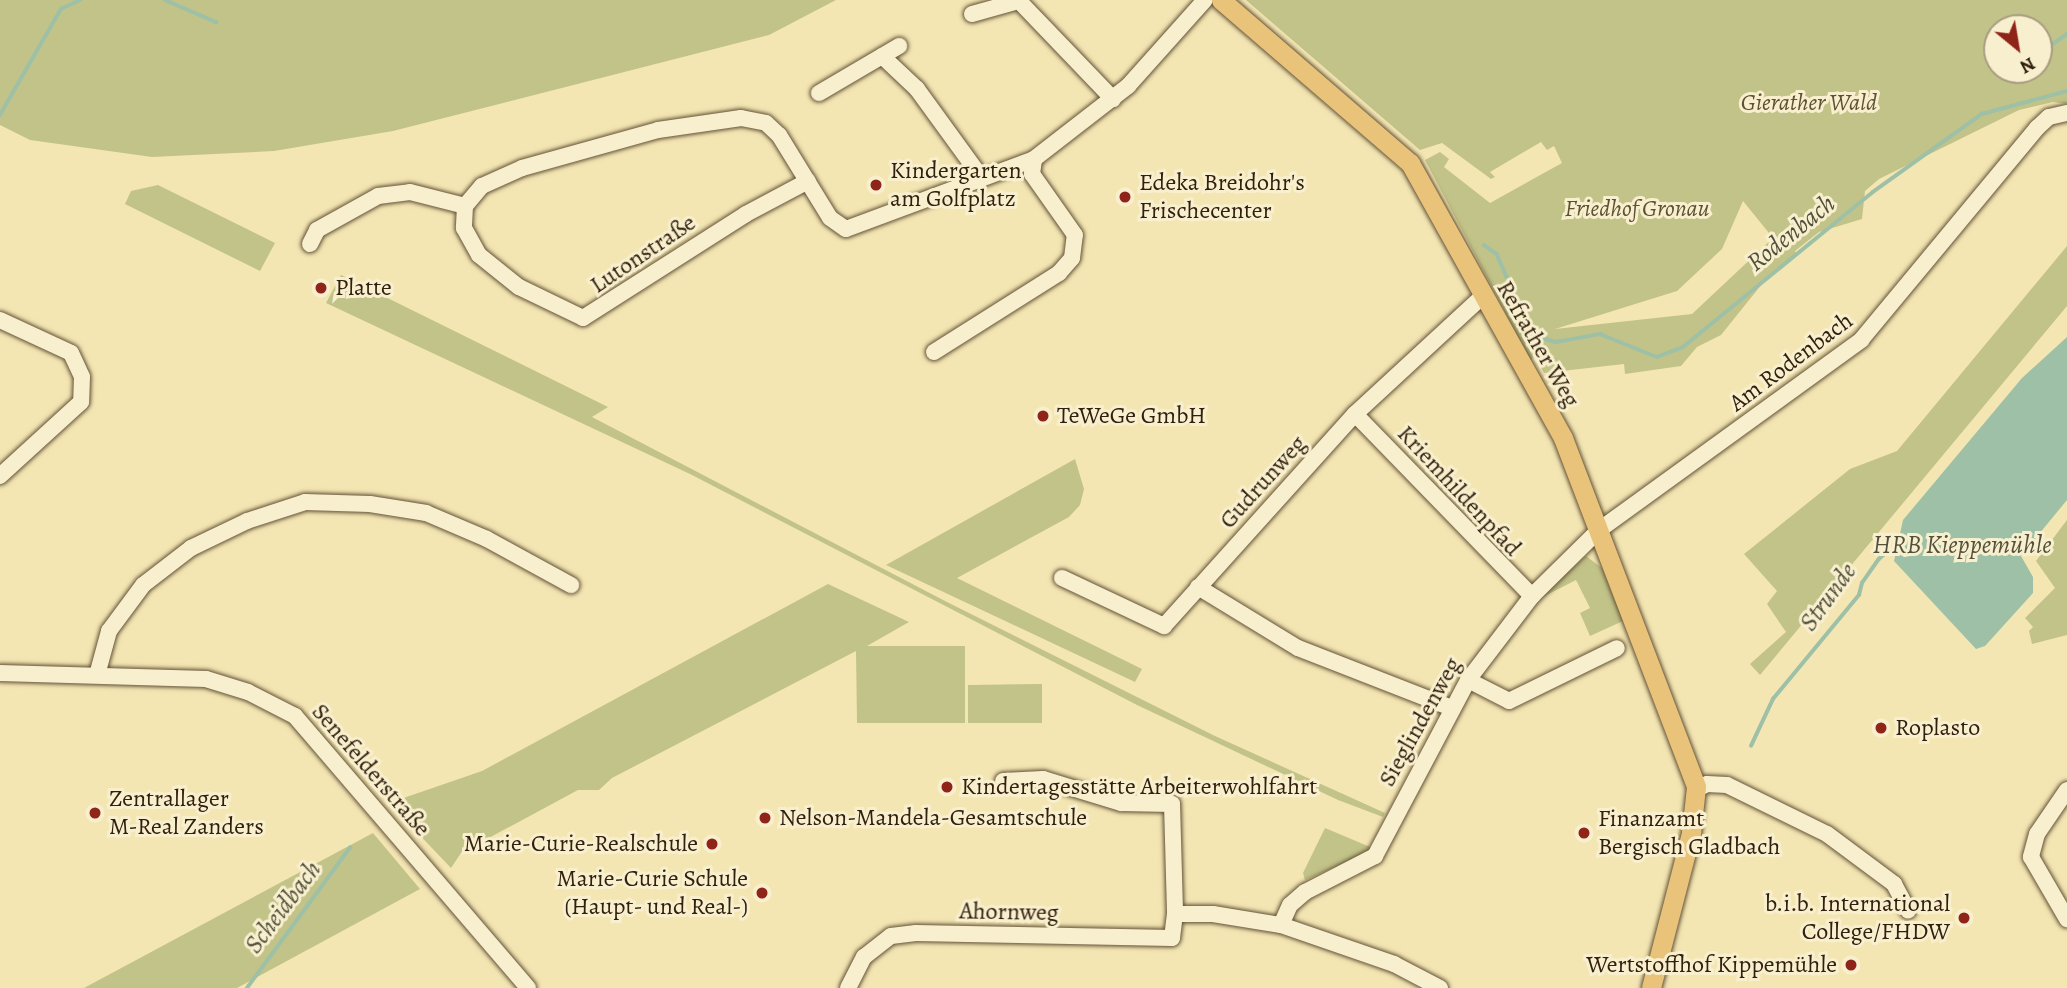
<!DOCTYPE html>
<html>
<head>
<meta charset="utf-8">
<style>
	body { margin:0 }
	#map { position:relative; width:2067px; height:988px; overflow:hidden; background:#f4e6b3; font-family:Alegreya,serif }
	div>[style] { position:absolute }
	.green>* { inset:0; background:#c2c388 }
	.water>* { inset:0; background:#9dc0a6 }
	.stream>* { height:3.5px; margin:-1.75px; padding:0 1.75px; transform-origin:1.75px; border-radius:1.75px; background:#9dc0a6 }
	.roads { filter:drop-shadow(0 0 2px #625237) drop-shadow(0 0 2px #625237) }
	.minor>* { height:16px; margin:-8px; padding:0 8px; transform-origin:8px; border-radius:8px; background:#f8efce }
	.major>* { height:19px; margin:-9.5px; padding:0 9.5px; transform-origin:9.5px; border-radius:9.5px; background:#eac37a }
	.dots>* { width:19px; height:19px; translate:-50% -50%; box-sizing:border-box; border:4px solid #f8efce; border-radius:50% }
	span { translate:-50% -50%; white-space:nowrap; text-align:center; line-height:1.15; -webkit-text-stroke:6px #f8efce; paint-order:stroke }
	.park-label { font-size:24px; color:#5d5133; font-style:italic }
	.poi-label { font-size:24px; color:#32200e }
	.left { translate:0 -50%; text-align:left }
	.right { translate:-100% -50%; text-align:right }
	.street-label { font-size:24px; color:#32200e }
	.water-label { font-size:26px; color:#52503c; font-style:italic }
	.north { position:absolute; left:1983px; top:14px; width:70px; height:70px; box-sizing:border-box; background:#f8efce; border:2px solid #a99c81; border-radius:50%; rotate:150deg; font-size:19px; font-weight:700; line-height:28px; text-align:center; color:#32200e }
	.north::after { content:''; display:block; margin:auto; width:24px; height:32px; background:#8f2418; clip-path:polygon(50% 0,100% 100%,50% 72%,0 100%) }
</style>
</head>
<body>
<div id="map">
	<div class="green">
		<i style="clip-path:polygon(0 0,836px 0,769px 35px,393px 131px,274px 151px,152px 157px,30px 140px,0 125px)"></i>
		<i style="clip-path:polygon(evenodd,1246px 0,2067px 0,2067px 104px,2053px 102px,2019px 110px,1879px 179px,1865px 191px,1862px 219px,1819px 232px,1795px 251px,1797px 255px,1762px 284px,1721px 335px,1697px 347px,1681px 366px,1625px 374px,1624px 364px,1544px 373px,1534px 354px,1531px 361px,1425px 160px,1440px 152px,1449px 159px,1444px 167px,1490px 203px,1562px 163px,1554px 146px,1547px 150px,1541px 142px,1490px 172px,1495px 177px,1491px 179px,1442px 143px,1420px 150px,1246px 0,2039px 28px,2039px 70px,1997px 70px,1997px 28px,2039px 28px,1246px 0,1743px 201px,1773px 238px,1692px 314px,1555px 329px,1677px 291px,1722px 249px,1743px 201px)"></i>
		<i style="clip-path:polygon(158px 185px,275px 243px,260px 271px,125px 204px,131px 191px)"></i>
		<i style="clip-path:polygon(2067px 246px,2067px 306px,1760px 675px,1750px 664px,1786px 632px,1767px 604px,1777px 591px,1744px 554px,1850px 469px,1897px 451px)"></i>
		<i style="clip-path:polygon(341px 275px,608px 407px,592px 417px,947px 602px,1215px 736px,1385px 813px,1383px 817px,1338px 800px,1137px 705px,690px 474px,326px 303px)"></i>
		<i style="clip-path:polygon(1075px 459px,1084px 489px,1080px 505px,1069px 517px,957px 578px,1142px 669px,1135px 682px,886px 565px)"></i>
		<i style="clip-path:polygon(2067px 520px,2067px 635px,2032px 644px,2029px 631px,2033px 627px,2025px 618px,2055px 588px,2036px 561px)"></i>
		<i style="clip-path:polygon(1586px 556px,1602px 568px,1623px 621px,1590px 636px,1580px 613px,1590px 608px,1576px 580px,1535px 601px)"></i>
		<i style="clip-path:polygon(828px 584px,909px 622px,867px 646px,965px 646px,965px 723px,857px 723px,856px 651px,612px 778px,599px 790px,578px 790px,461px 853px,451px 868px,389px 803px,482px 771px)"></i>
		<i style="clip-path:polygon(1042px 684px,1042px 723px,968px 723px,968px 685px)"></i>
		<i style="clip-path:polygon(1325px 828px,1375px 849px,1305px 880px,1303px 873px)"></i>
		<i style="clip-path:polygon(373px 833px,420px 889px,237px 988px,84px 988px)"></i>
	</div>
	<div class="water">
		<i style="clip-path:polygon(2067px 337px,2067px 500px,2021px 556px,2033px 577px,2033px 593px,1985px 646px,1976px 649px,1894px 561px,1903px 520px,2022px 378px)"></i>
	</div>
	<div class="stream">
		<i style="left:165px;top:0;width:56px;rotate:23.3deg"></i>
		<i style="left:2040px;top:53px;width:33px;rotate:-35deg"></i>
		<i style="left:0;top:115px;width:122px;rotate:-60.1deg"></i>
		<i style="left:61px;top:9px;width:21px;rotate:-25deg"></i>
		<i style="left:1484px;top:245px;width:16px;rotate:35deg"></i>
		<i style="left:1497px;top:254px;width:83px;rotate:66.5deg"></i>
		<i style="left:1536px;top:336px;width:21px;rotate:17deg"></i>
		<i style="left:1556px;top:342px;width:45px;rotate:-10.3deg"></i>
		<i style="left:1600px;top:334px;width:61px;rotate:22deg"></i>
		<i style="left:1657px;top:357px;width:28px;rotate:-21deg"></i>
		<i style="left:1683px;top:347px;width:245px;rotate:-39.2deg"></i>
		<i style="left:1873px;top:192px;width:134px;rotate:-35.6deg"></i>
		<i style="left:1982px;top:114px;width:88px;rotate:-15.1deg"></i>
		<i style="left:1751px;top:746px;width:52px;rotate:-64.9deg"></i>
		<i style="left:1773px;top:699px;width:135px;rotate:-50.4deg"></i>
		<i style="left:1859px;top:595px;width:12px;rotate:-76deg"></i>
		<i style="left:1862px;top:583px;width:29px;rotate:-55deg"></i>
		<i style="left:1879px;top:559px;width:12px;rotate:-42deg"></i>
		<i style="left:1888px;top:551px;width:11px;rotate:15deg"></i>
		<i style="left:247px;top:988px;width:174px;rotate:-53.7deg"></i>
	</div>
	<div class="roads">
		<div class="minor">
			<i style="left:972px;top:14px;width:49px;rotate:-15.5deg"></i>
			<i style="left:1019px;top:1px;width:136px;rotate:46.2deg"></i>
			<i style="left:882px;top:56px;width:48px;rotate:43.3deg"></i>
			<i style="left:917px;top:89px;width:109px;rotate:54deg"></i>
			<i style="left:819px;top:93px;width:93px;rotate:-30.4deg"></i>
			<i style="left:465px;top:206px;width:22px;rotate:93deg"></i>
			<i style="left:464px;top:228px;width:31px;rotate:61deg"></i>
			<i style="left:479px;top:255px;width:51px;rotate:38.7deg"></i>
			<i style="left:519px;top:287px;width:71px;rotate:25.8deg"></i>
			<i style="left:583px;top:318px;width:193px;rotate:-32.5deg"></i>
			<i style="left:746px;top:214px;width:70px;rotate:-28deg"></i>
			<i style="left:310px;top:244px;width:16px;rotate:-63deg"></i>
			<i style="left:317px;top:230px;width:70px;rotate:-29.1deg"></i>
			<i style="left:378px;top:196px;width:32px;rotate:-7deg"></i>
			<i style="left:410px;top:192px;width:57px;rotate:14.3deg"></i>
			<i style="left:465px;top:206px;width:26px;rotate:-50deg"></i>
			<i style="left:482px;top:186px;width:44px;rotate:-24.2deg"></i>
			<i style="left:522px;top:168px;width:141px;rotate:-15.6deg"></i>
			<i style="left:658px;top:130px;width:84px;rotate:-8.2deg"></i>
			<i style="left:741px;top:118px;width:25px;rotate:11deg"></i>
			<i style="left:766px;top:123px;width:18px;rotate:43deg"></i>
			<i style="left:779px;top:135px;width:97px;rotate:58.4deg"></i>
			<i style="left:830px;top:218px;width:19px;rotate:35deg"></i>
			<i style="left:846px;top:229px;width:201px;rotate:-20.4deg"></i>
			<i style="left:1034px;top:159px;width:119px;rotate:-37.8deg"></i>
			<i style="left:1128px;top:86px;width:115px;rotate:-48.2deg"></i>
			<i style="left:0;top:320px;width:78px;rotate:24.9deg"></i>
			<i style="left:71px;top:353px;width:26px;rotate:65deg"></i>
			<i style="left:82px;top:377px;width:25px;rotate:92deg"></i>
			<i style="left:81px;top:402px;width:110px;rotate:137.6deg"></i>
			<i style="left:934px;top:352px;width:148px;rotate:-32.3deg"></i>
			<i style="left:1059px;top:273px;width:20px;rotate:-49deg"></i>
			<i style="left:1072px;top:258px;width:23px;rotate:-83deg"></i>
			<i style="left:1075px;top:235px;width:75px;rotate:-125.2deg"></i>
			<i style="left:1032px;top:174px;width:15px;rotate:-82deg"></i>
			<i style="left:1355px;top:414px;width:254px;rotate:45.8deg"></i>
			<i style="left:1062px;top:578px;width:113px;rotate:25.2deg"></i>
			<i style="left:1164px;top:626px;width:285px;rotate:-48deg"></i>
			<i style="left:1355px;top:414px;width:173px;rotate:-42.7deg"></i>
			<i style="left:1198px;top:587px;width:117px;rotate:31.4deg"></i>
			<i style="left:1298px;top:648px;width:165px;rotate:21.3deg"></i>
			<i style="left:0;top:673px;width:206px;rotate:1.7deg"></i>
			<i style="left:206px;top:679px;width:44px;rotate:17.2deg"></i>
			<i style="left:248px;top:692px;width:53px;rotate:27.1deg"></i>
			<i style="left:295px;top:716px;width:358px;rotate:49.4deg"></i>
			<i style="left:97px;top:675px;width:46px;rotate:-74.7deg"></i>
			<i style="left:109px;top:631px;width:57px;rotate:-53.5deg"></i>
			<i style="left:143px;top:585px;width:61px;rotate:-37.6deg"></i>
			<i style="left:191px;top:548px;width:62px;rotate:-25.7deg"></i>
			<i style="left:247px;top:521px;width:61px;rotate:-18.1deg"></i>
			<i style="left:305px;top:502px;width:65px;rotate:1.8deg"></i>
			<i style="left:370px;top:504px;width:57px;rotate:9.1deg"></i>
			<i style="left:426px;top:513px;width:66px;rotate:23.1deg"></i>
			<i style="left:487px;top:539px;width:96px;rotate:28.7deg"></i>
			<i style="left:1468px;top:680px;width:46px;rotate:27.1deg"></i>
			<i style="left:1509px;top:701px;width:120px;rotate:-26.1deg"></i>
			<i style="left:1003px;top:781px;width:40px;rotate:-2.9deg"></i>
			<i style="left:1043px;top:779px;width:82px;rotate:17.1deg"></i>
			<i style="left:1121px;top:803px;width:51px;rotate:1.1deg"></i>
			<i style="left:1172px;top:804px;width:110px;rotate:88.4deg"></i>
			<i style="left:1697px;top:789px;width:11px;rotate:-27deg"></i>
			<i style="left:1707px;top:784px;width:20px;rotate:3deg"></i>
			<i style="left:1727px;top:785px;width:111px;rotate:26.1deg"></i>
			<i style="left:1827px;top:834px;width:84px;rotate:36.7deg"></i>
			<i style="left:1894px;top:884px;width:30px;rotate:62deg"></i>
			<i style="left:2067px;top:790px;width:53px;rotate:124.3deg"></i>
			<i style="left:2037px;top:834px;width:24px;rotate:105deg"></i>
			<i style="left:2031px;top:857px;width:72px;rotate:59.9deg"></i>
			<i style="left:1281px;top:925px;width:22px;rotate:-66deg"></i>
			<i style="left:1290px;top:905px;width:20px;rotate:-41deg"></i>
			<i style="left:1305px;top:892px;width:79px;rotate:-27.2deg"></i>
			<i style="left:1375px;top:856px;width:199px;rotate:-62.1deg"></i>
			<i style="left:1468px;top:680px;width:106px;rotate:-52.7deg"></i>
			<i style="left:1532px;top:596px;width:94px;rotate:-44.6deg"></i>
			<i style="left:1599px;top:530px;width:324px;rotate:-35.9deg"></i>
			<i style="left:1861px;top:340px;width:276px;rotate:-50.3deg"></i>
			<i style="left:2037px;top:128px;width:16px;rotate:-43deg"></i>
			<i style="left:2049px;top:117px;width:18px;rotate:-13deg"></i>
			<i style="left:848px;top:988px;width:35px;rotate:-63deg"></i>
			<i style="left:864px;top:957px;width:34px;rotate:-38deg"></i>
			<i style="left:891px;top:936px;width:25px;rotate:-7deg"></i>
			<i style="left:916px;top:933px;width:256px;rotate:1.1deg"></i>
			<i style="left:1172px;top:938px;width:24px;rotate:-83deg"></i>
			<i style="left:1175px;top:914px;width:38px"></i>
			<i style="left:1213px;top:914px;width:69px;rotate:9.2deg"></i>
			<i style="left:1281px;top:925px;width:120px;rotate:19deg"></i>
			<i style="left:1394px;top:964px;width:52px;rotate:27.6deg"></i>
		</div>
		<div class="major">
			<i style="left:1221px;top:0;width:250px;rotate:40.8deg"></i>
			<i style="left:1410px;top:163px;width:315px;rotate:60.9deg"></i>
			<i style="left:1563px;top:438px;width:373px;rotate:69.1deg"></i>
			<i style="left:1696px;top:787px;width:46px;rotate:96.2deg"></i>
			<i style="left:1691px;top:833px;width:160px;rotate:104.5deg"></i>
		</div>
	</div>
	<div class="dots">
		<i style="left:876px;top:185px;background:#8f2418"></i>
		<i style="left:1125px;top:197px;background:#8f2418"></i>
		<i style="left:321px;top:288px;background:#8f2418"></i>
		<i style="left:1043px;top:416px;background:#8f2418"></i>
		<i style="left:1881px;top:728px;background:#8f2418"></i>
		<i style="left:947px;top:787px;background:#8f2418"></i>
		<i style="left:95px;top:813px;background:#8f2418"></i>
		<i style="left:765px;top:818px;background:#8f2418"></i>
		<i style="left:1584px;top:833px;background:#8f2418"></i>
		<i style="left:712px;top:844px;background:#8f2418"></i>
		<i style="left:762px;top:893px;background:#8f2418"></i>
		<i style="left:1964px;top:918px;background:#8f2418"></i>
		<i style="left:1851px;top:965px;background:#8f2418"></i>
	</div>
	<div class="park-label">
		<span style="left:1809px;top:103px">Gierather Wald</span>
		<span style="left:1637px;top:209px">Friedhof Gronau</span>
	</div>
	<div class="poi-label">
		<span class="left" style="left:890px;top:185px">Kindergarten<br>am Golfplatz</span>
		<span class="left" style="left:1139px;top:197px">Edeka Breidohr's<br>Frischecenter</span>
		<span class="left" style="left:335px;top:288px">Platte</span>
		<span class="left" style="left:1057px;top:416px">TeWeGe GmbH</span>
		<span class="left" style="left:1895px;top:728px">Roplasto</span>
		<span class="left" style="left:961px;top:787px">Kindertagesstätte Arbeiterwohlfahrt</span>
		<span class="left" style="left:109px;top:813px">Zentrallager<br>M-Real Zanders</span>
		<span class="left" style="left:779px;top:818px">Nelson-Mandela-Gesamtschule</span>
		<span class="left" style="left:1598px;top:833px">Finanzamt<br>Bergisch Gladbach</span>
		<span class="right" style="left:698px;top:844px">Marie-Curie-Realschule</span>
		<span class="right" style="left:748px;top:893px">Marie-Curie Schule<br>(Haupt- und Real-)</span>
		<span class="right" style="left:1950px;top:918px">b.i.b. International<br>College/FHDW</span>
		<span class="right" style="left:1837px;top:965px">Wertstoffhof Kippemühle</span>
	</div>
	<div class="street-label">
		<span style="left:643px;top:254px;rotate:-34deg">Lutonstraße</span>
		<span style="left:1538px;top:344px;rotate:60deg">Refrather Weg</span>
		<span style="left:1791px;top:362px;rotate:-37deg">Am Rodenbach</span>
		<span style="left:1263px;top:482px;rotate:-48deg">Gudrunweg</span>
		<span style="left:1459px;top:491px;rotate:47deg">Kriemhildenpfad</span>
		<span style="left:1420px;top:722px;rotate:-61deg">Sieglindenweg</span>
		<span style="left:371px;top:770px;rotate:49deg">Senefelderstraße</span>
		<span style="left:1009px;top:912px;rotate:1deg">Ahornweg</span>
	</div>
	<div class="water-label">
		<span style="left:1791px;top:233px;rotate:-39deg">Rodenbach</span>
		<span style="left:1962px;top:545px">HRB Kieppemühle</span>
		<span style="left:1828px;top:597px;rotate:-54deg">Strunde</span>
		<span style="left:283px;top:907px;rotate:-53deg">Scheidbach</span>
	</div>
	<div class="north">N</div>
</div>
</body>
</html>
